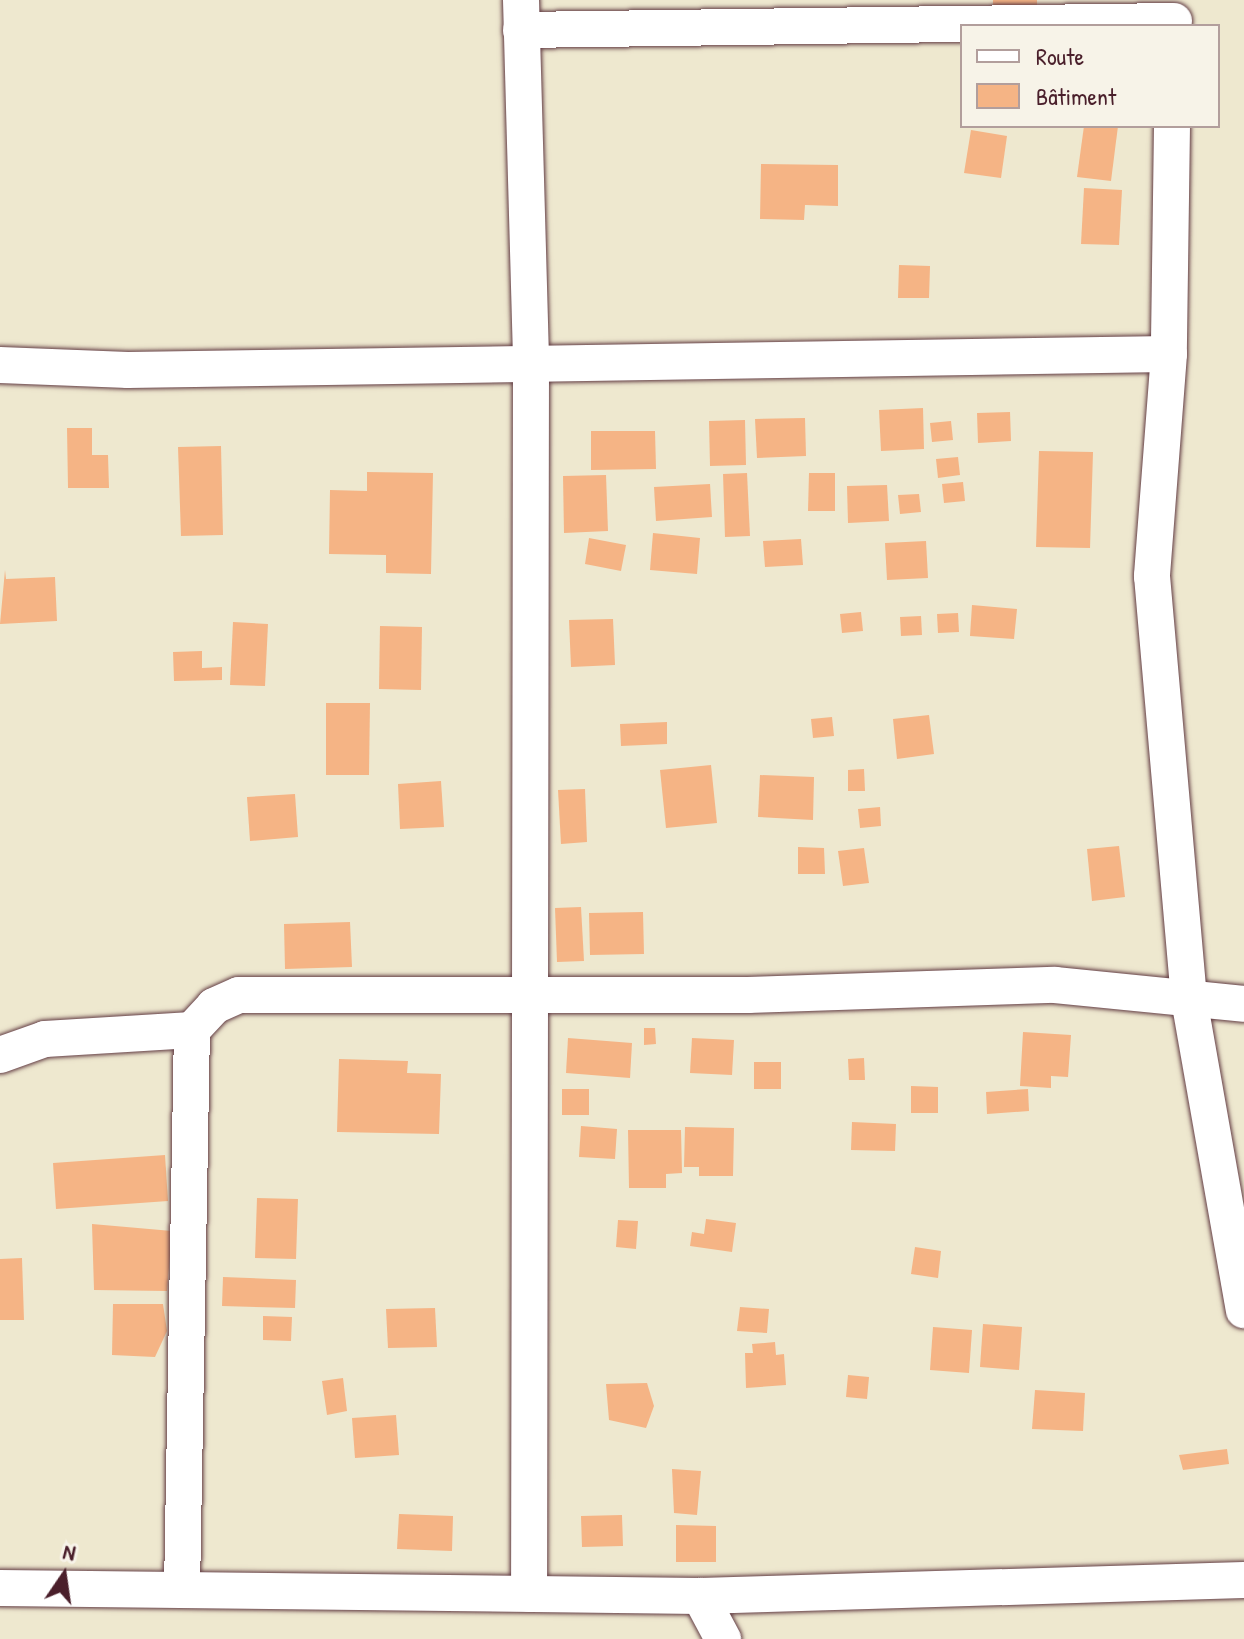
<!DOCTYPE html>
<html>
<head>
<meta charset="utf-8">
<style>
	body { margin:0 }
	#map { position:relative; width:1244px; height:1639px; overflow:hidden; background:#eee8cf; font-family:"Patrick Hand",sans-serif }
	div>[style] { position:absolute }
	.building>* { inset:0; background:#f5b485 }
	.roads { filter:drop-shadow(0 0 2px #633d44) drop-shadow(0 0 2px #633d44) }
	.minor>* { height:36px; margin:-18px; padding:0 18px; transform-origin:18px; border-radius:18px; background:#fff }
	span { translate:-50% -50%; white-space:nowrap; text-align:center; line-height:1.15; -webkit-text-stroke:6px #f7f3e8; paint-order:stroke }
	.legend { position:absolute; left:960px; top:24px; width:260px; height:104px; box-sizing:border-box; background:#f7f3e8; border:2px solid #b29e9c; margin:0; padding:10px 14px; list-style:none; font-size:24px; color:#4a1f2b }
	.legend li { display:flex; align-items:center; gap:16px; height:40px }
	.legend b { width:40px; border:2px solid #b29e9c }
	.north { position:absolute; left:24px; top:1535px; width:80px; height:80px; -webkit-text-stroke:6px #f7f3e8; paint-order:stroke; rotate:13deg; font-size:22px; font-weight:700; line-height:32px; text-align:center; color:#4a1f2b }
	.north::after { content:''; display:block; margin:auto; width:28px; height:36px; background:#4a1f2b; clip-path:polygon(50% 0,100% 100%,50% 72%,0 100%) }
</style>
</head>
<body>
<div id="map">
	<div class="building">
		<i style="clip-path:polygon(993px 0,1037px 0,1037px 6px,993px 5px)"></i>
		<i style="clip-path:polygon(1084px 126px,1118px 126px,1111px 181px,1077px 177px)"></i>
		<i style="clip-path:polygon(971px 130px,1007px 136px,1001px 178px,964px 173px)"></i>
		<i style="clip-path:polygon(761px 164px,838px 165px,838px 206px,805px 205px,804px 220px,760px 219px)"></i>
		<i style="clip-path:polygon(1084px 188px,1122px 190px,1119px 245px,1081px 244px)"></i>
		<i style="clip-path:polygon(899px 265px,930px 266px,929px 298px,898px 298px)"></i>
		<i style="clip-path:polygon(923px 408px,924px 449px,881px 451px,879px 410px)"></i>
		<i style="clip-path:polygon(1010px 412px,1011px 441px,978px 443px,977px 413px)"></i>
		<i style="clip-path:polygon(805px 418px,806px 456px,757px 458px,755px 419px)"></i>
		<i style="clip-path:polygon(745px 420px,746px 465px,710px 466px,709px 421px)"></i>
		<i style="clip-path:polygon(951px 421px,953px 440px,932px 442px,930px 423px)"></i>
		<i style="clip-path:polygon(67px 428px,92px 428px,92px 455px,108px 455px,109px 488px,68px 488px)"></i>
		<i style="clip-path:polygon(591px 431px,655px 431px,656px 469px,591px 470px)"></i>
		<i style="clip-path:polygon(221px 446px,223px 535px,181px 536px,178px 447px)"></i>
		<i style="clip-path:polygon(1039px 451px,1093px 452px,1090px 548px,1036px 547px)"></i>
		<i style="clip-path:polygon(958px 457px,960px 475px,938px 478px,936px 459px)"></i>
		<i style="clip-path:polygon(367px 472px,433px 473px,431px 574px,386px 573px,386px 555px,329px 554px,330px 490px,367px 491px)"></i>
		<i style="clip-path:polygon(747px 473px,750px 536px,725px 537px,723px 474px)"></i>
		<i style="clip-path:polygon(809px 473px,835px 473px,835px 511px,808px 511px)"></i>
		<i style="clip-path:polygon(606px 475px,608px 531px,564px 533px,563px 476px)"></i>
		<i style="clip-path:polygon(963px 482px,965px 501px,944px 503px,942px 484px)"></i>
		<i style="clip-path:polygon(710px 484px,712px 517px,656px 521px,654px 487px)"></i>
		<i style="clip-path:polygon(887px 485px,889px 521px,848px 523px,847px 486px)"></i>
		<i style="clip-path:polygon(919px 494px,921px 512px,900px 514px,898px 495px)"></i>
		<i style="clip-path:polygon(653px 533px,700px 538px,697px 574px,650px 570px)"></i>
		<i style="clip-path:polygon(589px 538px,626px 545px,621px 571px,585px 564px)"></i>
		<i style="clip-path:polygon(801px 539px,803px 565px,765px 567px,763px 541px)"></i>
		<i style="clip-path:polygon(926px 541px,928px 578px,887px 580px,885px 543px)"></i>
		<i style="clip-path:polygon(5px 570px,6px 579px,55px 577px,57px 621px,0 624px)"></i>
		<i style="clip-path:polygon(972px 605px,1017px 609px,1014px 639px,970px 636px)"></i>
		<i style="clip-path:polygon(861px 612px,863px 631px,842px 633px,840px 614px)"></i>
		<i style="clip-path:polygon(958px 613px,959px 632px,938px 633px,937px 614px)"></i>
		<i style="clip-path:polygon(921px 616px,922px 635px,901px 636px,900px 617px)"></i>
		<i style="clip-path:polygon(613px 619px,615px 665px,571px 667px,569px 620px)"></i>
		<i style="clip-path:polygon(233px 622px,268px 624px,265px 686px,230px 685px)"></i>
		<i style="clip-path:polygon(380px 626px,422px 627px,421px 690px,379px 689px)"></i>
		<i style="clip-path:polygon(202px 651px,202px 668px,222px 667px,222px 680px,174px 681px,173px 652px)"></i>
		<i style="clip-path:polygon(326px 703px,370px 703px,369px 775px,326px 775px)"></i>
		<i style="clip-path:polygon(929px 715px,934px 754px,897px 759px,893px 719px)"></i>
		<i style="clip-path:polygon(832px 717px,834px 736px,813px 738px,811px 719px)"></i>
		<i style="clip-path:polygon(667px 722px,667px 744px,621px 746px,620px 724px)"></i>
		<i style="clip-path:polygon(711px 765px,717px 823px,666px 828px,660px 770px)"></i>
		<i style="clip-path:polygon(864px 769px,865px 791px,848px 791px,848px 770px)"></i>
		<i style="clip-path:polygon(760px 775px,814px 777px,813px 820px,758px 817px)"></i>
		<i style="clip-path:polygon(441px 781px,444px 827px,400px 829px,398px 784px)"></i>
		<i style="clip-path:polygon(585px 789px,587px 842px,561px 844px,558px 790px)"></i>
		<i style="clip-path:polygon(295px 794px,298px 837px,250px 841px,247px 797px)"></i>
		<i style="clip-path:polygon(880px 807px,881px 826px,860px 828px,858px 809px)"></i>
		<i style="clip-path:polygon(1119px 846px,1125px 897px,1092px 901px,1087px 849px)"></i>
		<i style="clip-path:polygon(798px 847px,824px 848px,825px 874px,798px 874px)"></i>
		<i style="clip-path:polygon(864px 848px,869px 883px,843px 886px,838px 851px)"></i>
		<i style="clip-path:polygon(581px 907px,584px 961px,557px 962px,555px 908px)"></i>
		<i style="clip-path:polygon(643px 912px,644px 954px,590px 955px,589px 913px)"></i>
		<i style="clip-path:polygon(350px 922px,352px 967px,285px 969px,284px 924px)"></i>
		<i style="clip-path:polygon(644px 1028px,655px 1028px,656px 1044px,644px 1045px)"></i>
		<i style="clip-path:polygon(1023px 1032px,1071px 1035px,1068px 1077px,1051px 1076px,1051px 1088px,1020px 1086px)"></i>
		<i style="clip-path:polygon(568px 1038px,632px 1043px,630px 1078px,566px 1073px)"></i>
		<i style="clip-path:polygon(692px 1038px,734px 1040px,732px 1075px,690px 1073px)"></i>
		<i style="clip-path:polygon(864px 1058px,865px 1080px,849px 1080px,848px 1059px)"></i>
		<i style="clip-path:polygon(339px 1059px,408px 1061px,407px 1073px,441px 1074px,439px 1134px,337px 1132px)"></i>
		<i style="clip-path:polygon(754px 1062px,781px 1062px,781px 1089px,754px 1089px)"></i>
		<i style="clip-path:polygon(911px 1086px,938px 1087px,938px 1113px,911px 1113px)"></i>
		<i style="clip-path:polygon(562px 1089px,589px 1089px,589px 1115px,562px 1115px)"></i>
		<i style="clip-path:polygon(1028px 1089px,1029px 1111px,987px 1114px,986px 1092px)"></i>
		<i style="clip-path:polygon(852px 1122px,896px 1124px,895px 1151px,851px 1150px)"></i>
		<i style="clip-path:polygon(581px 1126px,617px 1129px,615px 1159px,579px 1157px)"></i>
		<i style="clip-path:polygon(685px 1127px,734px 1128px,733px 1176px,699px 1176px,699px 1167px,684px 1167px)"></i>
		<i style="clip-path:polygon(628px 1130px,681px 1130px,682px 1173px,666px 1174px,666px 1188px,629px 1188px)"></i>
		<i style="clip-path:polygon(165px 1155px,168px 1201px,56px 1209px,53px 1163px)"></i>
		<i style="clip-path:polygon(257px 1198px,298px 1199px,296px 1259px,255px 1258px)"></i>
		<i style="clip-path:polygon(706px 1219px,736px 1223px,732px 1252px,690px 1246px,692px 1232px,704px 1234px)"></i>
		<i style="clip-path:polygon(618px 1220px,638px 1221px,636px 1249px,616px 1247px)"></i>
		<i style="clip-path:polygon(92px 1224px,172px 1231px,167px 1291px,94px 1290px)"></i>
		<i style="clip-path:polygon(915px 1247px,941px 1251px,938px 1278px,911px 1274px)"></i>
		<i style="clip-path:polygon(22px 1258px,24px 1320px,0 1320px,0 1259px)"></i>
		<i style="clip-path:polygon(223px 1277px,296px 1280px,295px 1308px,222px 1306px)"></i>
		<i style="clip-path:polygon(113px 1304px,163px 1304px,167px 1331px,155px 1357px,112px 1355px)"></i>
		<i style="clip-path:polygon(740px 1307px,769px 1309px,767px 1333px,737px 1331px)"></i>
		<i style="clip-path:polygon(435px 1308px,437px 1347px,388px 1348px,386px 1309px)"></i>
		<i style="clip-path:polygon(263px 1316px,292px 1317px,291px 1341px,263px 1340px)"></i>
		<i style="clip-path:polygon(983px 1324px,1022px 1327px,1019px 1370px,980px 1367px)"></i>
		<i style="clip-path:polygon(933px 1327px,972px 1330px,969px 1373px,930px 1370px)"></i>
		<i style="clip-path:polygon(775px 1342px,776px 1355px,784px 1354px,786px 1385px,746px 1388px,745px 1353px,753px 1353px,752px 1344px)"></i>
		<i style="clip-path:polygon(848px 1375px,869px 1377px,867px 1399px,846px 1397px)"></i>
		<i style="clip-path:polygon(343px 1378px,347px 1411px,327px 1415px,322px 1381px)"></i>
		<i style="clip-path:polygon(647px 1383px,654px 1406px,646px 1428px,609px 1420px,606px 1384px)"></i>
		<i style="clip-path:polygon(1035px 1390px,1085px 1393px,1083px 1431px,1032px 1429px)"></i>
		<i style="clip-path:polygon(396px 1415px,399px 1455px,355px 1458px,352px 1418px)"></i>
		<i style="clip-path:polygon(1227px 1449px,1229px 1464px,1183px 1470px,1179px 1455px)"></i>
		<i style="clip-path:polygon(672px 1469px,701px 1471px,697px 1515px,674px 1513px)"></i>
		<i style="clip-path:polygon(399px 1514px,453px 1516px,452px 1551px,397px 1549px)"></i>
		<i style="clip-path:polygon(622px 1515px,623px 1546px,582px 1547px,581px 1516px)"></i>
		<i style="clip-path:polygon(676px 1525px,716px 1526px,716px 1562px,676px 1562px)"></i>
	</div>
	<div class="roads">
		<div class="minor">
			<i style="left:521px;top:0;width:365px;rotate:88.4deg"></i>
			<i style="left:531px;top:365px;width:1229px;rotate:90.09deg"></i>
			<i style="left:521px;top:30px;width:653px;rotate:-0.79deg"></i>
			<i style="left:1172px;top:126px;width:228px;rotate:90.8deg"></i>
			<i style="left:1169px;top:354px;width:223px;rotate:94.4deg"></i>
			<i style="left:1152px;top:576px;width:425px;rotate:85deg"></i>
			<i style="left:1189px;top:999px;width:316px;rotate:80deg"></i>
			<i style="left:0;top:365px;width:128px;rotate:2.2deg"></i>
			<i style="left:128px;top:370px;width:1041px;rotate:-0.88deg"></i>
			<i style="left:0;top:1055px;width:48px;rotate:-19.6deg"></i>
			<i style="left:45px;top:1039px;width:147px;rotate:-3.5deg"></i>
			<i style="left:0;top:1588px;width:700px;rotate:0.65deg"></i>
			<i style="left:700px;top:1596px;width:544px;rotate:-1.68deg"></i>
			<i style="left:182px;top:1590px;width:560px;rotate:-88.98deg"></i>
			<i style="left:192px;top:1030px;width:33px;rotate:-47deg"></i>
			<i style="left:214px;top:1006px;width:27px;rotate:-24deg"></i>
			<i style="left:239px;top:995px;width:509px"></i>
			<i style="left:748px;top:995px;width:307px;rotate:-1.9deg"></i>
			<i style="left:1055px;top:985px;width:190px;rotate:5.7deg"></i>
			<i style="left:700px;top:1596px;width:49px;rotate:61.9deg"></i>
		</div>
	</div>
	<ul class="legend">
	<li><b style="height:10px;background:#fff"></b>Route</li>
	<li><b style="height:22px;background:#f5b485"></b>Bâtiment</li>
	</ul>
	<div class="north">N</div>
</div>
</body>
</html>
